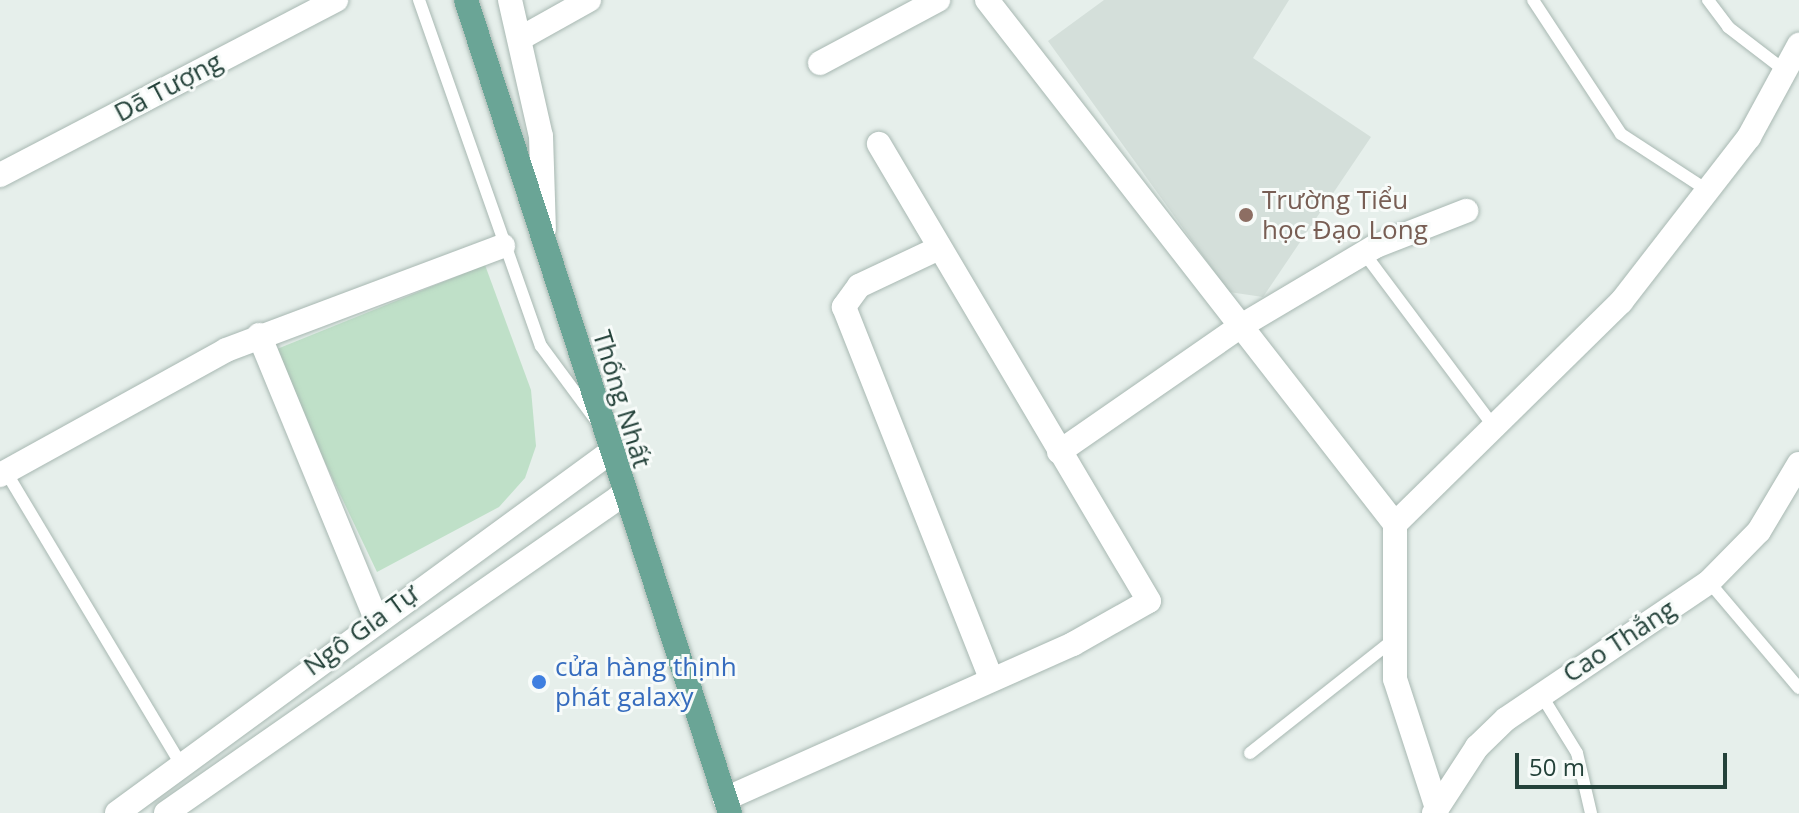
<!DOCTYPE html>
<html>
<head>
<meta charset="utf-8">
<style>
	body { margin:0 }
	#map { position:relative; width:1799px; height:813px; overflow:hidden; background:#e6efeb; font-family:"Open Sans",sans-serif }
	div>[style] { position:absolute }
	.built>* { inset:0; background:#d4dfda }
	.green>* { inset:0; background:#bfe0c8 }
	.roads { filter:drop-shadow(0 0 2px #a8b8b2) drop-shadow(0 0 2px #a8b8b2) }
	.lane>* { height:12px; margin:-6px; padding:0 6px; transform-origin:6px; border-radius:6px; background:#fff }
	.street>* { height:24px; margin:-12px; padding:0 12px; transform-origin:12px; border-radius:12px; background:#fff }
	.secondary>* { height:24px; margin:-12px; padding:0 12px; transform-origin:12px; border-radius:12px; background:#fff }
	.primary>* { height:24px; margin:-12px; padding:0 12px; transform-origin:12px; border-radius:12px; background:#6aa596 }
	.dots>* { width:22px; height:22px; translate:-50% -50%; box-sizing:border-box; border:4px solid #f7fbf9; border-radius:50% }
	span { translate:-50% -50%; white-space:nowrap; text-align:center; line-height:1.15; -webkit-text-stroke:6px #f7fbf9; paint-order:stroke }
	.street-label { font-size:26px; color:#24423a }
	.education-label { font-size:26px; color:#785e54 }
	.left { translate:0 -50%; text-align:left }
	.shop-label { font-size:26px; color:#366cbe }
	.scale { position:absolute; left:1515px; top:753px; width:212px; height:36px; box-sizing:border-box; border:4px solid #24423a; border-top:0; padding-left:10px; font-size:24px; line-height:28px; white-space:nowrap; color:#24423a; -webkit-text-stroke:6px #f7fbf9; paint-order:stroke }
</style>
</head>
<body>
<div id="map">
	<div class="built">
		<i style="clip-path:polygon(1104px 0,1289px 0,1253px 58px,1371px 137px,1263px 297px,1229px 292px,1048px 41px)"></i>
	</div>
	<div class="green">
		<i style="clip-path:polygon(485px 265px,531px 390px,536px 446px,525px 478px,499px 507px,377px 572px,272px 351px)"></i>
	</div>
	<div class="roads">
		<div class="lane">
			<i style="left:419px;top:0;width:367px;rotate:70.6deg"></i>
			<i style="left:541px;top:346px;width:91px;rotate:53.5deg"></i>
			<i style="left:1533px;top:0;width:160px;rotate:56.7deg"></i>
			<i style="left:1621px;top:134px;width:103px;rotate:33.1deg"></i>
			<i style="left:1708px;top:0;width:34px;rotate:53deg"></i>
			<i style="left:1728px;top:27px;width:71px;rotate:37.5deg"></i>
			<i style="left:1364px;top:253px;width:217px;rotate:53.2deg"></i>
			<i style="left:6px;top:472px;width:340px;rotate:59.1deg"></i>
			<i style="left:1709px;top:582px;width:139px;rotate:49.7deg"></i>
			<i style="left:1540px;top:693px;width:70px;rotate:58.3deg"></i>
			<i style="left:1577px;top:753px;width:62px;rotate:76.9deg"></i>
			<i style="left:1250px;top:753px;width:182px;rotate:-38.3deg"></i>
		</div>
		<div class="street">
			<i style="left:510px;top:0;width:139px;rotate:77.2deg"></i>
			<i style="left:541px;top:136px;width:93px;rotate:88.2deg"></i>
			<i style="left:987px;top:0;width:664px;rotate:52.09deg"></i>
			<i style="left:1395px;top:524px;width:155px;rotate:90deg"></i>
			<i style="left:1395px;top:679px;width:136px;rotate:72deg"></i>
			<i style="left:521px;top:38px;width:78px;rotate:-29.2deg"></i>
			<i style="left:820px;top:63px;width:134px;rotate:-28.1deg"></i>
			<i style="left:0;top:175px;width:379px;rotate:-27.5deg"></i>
			<i style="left:935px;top:250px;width:84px;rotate:154.7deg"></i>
			<i style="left:859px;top:286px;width:26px;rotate:126deg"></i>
			<i style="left:844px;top:307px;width:399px;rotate:68.4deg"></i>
			<i style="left:259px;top:335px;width:307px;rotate:67.6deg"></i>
			<i style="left:1059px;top:452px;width:221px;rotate:-34.7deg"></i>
			<i style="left:1241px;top:326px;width:157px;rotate:-30.7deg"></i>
			<i style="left:1376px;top:246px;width:97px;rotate:-21.3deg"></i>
			<i style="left:0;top:475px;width:258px;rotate:-28.9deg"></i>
			<i style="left:226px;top:350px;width:296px;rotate:-20.6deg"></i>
			<i style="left:1395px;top:524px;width:317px;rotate:-44.5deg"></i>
			<i style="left:1621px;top:302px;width:209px;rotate:-52.2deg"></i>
			<i style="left:1749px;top:137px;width:105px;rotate:-61.5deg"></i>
			<i style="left:725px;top:799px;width:381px;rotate:-24deg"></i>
			<i style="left:1073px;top:644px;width:87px;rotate:-29.5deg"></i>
			<i style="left:1149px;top:601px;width:531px;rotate:-120.58deg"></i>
			<i style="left:1434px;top:813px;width:79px;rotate:-56.9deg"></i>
			<i style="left:1477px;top:747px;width:40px;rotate:-44deg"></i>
			<i style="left:1506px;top:719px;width:245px;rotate:-34deg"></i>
			<i style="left:1709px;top:582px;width:71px;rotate:-45.6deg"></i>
			<i style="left:1759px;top:531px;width:78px;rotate:-59.2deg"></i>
		</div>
		<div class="secondary">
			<i style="left:117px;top:813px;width:610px;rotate:-36.19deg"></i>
			<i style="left:166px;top:813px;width:555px;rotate:-34.87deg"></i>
		</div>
		<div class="primary">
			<i style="left:466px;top:0;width:855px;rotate:72.01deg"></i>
		</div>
	</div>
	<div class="dots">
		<i style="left:1246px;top:215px;background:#8d6e63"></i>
		<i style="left:539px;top:682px;background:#3f7fe0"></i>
	</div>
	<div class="street-label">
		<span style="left:168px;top:87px;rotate:-28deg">Dã Tượng</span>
		<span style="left:622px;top:399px;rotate:73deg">Thống Nhất</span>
		<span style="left:361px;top:630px;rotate:-36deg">Ngô Gia Tự</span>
		<span style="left:1619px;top:641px;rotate:-33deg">Cao Thắng</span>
	</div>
	<div class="education-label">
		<span class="left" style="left:1262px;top:215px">Trường Tiểu<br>học Đạo Long</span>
	</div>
	<div class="shop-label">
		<span class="left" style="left:555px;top:682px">cửa hàng thịnh<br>phát galaxy</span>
	</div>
	<div class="scale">50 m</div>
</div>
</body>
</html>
